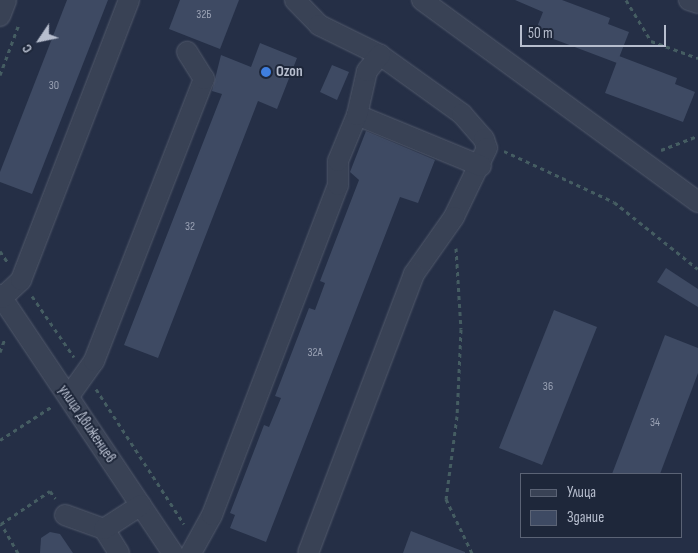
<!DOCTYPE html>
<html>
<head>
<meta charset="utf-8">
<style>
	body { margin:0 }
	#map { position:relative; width:698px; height:553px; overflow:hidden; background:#252f46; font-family:"Sofia Sans Condensed",sans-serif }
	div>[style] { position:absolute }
	.building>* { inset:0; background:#3e4a63 }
	.path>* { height:3px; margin-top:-1.5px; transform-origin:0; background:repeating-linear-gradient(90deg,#455d62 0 4px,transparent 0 8px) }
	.roads { filter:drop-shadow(0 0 1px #525a6c) drop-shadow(0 0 1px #525a6c) }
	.minor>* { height:20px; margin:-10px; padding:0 10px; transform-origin:10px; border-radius:10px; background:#394255 }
	.dots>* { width:14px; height:14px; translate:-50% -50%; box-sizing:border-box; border:2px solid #1e273a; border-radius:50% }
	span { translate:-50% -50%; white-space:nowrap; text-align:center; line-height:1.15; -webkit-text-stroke:4px #1e273a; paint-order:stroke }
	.number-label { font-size:12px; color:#99a1b3 }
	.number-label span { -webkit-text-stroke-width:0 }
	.poi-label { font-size:15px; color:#b7bece; font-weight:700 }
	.left { translate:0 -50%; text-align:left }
	.street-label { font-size:15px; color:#b7bece }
	.legend { position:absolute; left:520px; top:473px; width:162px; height:65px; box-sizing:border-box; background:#1e273a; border:1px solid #5b6375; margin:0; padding:6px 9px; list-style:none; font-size:15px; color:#b7bece }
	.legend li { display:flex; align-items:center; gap:10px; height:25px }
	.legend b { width:25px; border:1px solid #5b6375 }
	.north { position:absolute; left:15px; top:15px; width:50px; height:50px; -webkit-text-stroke:4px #1e273a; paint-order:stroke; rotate:236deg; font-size:14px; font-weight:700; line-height:20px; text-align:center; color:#b7bece }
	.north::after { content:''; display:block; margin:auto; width:18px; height:22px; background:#b7bece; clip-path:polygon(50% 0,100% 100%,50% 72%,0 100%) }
	.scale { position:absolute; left:520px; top:25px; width:146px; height:22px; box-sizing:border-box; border:2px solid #b7bece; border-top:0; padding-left:6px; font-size:15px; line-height:18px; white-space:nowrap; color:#b7bece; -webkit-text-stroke:4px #1e273a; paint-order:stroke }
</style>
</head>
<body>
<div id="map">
	<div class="building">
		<i style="clip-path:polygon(67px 0,108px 0,32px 194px,0 182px,0 172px)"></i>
		<i style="clip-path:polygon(180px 0,239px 0,220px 49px,169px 29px)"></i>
		<i style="clip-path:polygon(515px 0,562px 0,610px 18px,608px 24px,629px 32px,617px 63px,535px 32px,543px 12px)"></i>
		<i style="clip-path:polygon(260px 43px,297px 58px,277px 109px,258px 101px,158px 358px,124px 345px,222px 94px,212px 91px,221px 55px,251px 67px)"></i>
		<i style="clip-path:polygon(619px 56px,677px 78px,675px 84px,695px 92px,683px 122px,605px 93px)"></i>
		<i style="clip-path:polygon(332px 65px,349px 72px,337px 100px,320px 92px)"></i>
		<i style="clip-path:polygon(366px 131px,435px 160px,418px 203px,400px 197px,266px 542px,230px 528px,235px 515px,230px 513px,264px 425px,269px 427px,281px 398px,275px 396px,309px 308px,315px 310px,325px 283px,320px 281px,359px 180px,350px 172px)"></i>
		<i style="clip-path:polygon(666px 268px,698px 289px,698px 307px,657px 282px)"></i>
		<i style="clip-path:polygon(554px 310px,597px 327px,542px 465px,499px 448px)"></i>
		<i style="clip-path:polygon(665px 335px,698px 348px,698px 373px,660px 474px,612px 474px)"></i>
		<i style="clip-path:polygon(411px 531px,465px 552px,465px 553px,403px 553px)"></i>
		<i style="clip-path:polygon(50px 532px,60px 534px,73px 553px,40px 553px,41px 538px)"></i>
	</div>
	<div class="path">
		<i style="left:626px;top:0;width:48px;rotate:58.6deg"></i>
		<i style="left:651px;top:41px;width:50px;rotate:19.9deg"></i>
		<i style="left:0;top:75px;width:54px;rotate:-69.6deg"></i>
		<i style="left:661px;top:150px;width:40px;rotate:-21deg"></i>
		<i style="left:504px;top:151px;width:121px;rotate:24.9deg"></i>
		<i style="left:614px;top:202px;width:107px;rotate:38.6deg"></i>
		<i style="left:456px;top:248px;width:81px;rotate:86.5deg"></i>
		<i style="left:461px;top:329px;width:87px;rotate:92.6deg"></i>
		<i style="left:457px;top:416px;width:84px;rotate:97.5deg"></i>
		<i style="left:446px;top:499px;width:60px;rotate:64.3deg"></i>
		<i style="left:0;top:251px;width:14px;rotate:56deg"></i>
		<i style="left:32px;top:296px;width:74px;rotate:55.5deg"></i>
		<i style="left:0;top:352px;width:15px;rotate:-70deg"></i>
		<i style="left:96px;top:389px;width:161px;rotate:56.9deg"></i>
		<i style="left:0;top:440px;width:61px;rotate:-32.9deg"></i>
		<i style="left:18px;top:553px;width:34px;rotate:-120deg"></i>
		<i style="left:1px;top:524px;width:59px;rotate:-34deg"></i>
		<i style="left:50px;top:491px;width:9px;rotate:54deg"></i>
	</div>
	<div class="roads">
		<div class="minor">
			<i style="left:295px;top:0;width:35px;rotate:46deg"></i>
			<i style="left:319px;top:25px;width:68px;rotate:26.2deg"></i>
			<i style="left:380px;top:55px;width:101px;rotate:35.7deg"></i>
			<i style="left:462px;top:114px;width:33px;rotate:49deg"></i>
			<i style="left:484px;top:139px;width:9px;rotate:72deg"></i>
			<i style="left:487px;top:148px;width:76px;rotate:115.6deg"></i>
			<i style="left:454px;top:217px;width:70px;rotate:125.1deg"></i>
			<i style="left:414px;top:274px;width:298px;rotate:110.8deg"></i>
			<i style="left:422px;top:0;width:342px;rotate:36.2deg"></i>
			<i style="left:689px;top:0;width:9px;rotate:18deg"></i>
			<i style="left:0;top:16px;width:17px;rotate:-69deg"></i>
			<i style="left:357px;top:115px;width:134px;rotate:22.4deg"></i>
			<i style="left:0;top:295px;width:311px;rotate:56.2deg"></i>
			<i style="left:2px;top:298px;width:26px;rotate:-43deg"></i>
			<i style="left:21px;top:280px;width:300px;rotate:-68.9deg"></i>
			<i style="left:69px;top:396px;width:43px;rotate:-54.5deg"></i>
			<i style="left:94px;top:361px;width:303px;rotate:-68.7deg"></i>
			<i style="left:204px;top:79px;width:32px;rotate:-122deg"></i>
			<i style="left:65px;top:515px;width:41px;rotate:19.7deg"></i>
			<i style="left:119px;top:553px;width:28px;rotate:-122deg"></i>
			<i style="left:104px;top:529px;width:44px;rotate:-33deg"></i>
			<i style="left:191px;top:553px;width:43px;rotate:-61.1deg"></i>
			<i style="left:212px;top:515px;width:353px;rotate:-69.1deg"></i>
			<i style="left:338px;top:185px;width:24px;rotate:-90deg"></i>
			<i style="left:338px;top:161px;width:50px;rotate:-67.6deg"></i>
			<i style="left:357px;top:115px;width:45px;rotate:-77.2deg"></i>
			<i style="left:367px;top:71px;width:21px;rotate:-51deg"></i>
		</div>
	</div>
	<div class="dots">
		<i style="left:266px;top:72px;background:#3f7fe0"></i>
	</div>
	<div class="number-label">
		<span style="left:204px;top:15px">32Б</span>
		<span style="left:54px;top:86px">30</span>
		<span style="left:190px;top:227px">32</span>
		<span style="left:315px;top:353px">32А</span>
		<span style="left:548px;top:387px">36</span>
		<span style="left:655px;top:423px">34</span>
	</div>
	<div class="poi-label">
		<span class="left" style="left:276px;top:72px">Ozon</span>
	</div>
	<div class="street-label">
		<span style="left:87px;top:424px;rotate:56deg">улица Движенцев</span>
	</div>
	<ul class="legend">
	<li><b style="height:6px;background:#394255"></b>Улица</li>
	<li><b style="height:14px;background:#3e4a63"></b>Здание</li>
	</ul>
	<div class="north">С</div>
	<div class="scale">50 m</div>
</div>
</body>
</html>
